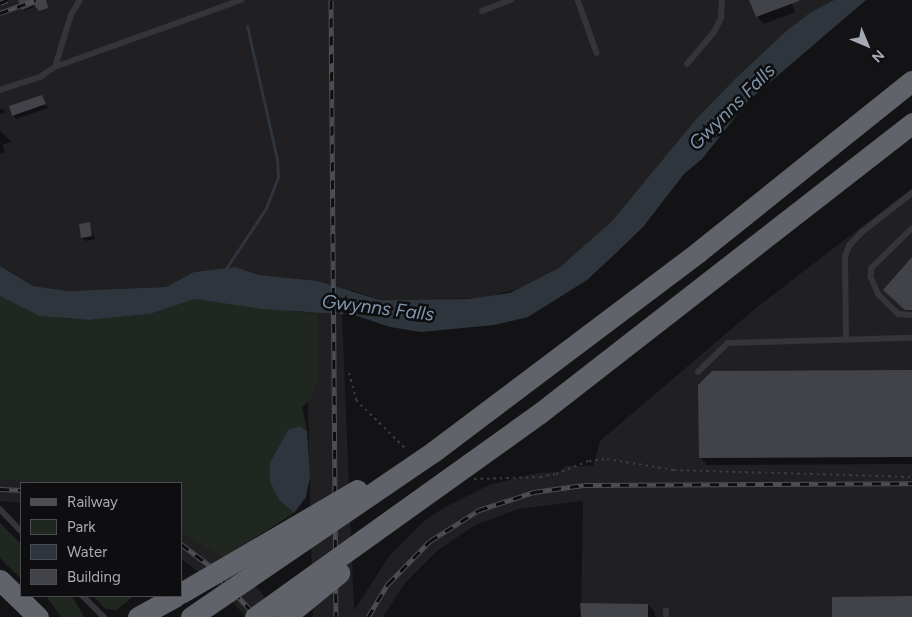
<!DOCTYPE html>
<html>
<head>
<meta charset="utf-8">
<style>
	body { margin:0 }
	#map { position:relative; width:912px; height:617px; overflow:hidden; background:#131315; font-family:Figtree,sans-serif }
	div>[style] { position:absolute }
	.built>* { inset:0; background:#201f22 }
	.green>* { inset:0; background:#202721 }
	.water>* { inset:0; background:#2e353c }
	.shadow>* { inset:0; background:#0007 }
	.stream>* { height:3px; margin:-1.5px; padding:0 1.5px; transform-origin:1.5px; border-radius:1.5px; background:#2e353c }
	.building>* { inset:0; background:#424348 }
	.path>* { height:2px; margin-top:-1px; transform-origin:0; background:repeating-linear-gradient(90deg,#3b3c40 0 2.5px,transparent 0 6.5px) }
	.service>* { height:5.5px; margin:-2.75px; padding:0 2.75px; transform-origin:2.75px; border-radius:2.75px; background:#353539 }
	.motorway>* { height:21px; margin:-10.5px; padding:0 10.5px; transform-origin:10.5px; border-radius:10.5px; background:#61636a }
	.rail>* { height:5px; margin-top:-2.5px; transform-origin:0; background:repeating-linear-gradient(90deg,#0e0e10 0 9px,#4e4f54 0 18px); box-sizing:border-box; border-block:1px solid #4e4f54 }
	.motorway-bridge>* { height:21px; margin:-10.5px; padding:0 10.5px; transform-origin:10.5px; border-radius:10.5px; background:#61636a }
	span { translate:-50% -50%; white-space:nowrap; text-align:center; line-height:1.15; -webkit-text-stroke:5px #0e0e10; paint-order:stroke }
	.water-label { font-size:19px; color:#8095ac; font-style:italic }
	.legend { position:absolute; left:20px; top:482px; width:162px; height:115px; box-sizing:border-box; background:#0e0e10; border:1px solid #4b4c52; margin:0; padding:6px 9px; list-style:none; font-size:15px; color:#a6aab4 }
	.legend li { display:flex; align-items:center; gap:10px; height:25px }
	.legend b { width:25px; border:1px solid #4b4c52 }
	.north { position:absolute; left:842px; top:20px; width:50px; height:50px; -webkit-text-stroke:4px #0e0e10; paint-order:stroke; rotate:135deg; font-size:14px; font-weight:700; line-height:20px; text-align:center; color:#a6aab4 }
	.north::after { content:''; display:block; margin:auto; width:18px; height:22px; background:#a6aab4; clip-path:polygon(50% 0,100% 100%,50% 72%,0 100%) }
</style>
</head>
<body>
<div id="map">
	<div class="built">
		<i style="clip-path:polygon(0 0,834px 0,811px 12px,786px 31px,735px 79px,697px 118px,612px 221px,559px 268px,525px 287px,483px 298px,380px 300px,351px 290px,342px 314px,354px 611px,389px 556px,424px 521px,445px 507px,489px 485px,537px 473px,559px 472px,565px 466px,593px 466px,600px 441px,757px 307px,912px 188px,912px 617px,581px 617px,583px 501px,518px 509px,475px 525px,437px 551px,405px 583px,383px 617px,313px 617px,305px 282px,259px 275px,235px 267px,194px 272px,166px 287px,68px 291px,33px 286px,0 266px)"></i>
		<i style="clip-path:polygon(0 473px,81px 483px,21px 483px,21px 503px,0 501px)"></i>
		<i style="clip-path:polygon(181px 524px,211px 544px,261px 592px,278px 617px,246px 617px,220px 588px,181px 559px)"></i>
	</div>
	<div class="green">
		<i style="clip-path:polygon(0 296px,59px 318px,89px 320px,150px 314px,195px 299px,318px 314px,318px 380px,311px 399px,302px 407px,307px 431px,299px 426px,280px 501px,294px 513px,224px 557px,181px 533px,181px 483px,47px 483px,0 479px)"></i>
		<i style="clip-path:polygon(0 523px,21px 544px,21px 579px,0 558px)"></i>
		<i style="clip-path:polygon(46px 596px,72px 596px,84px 617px,61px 617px)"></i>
		<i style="clip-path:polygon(93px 596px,134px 596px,116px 610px,105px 609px)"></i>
	</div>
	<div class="water">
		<i style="clip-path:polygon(834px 0,866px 0,748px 101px,702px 159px,684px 174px,643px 227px,616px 253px,587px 280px,528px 317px,494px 325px,421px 332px,390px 327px,354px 315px,262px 309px,195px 299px,150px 314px,89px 320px,40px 316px,0 296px,0 266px,33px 286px,68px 291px,166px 287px,194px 272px,235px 267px,259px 275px,317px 281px,380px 300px,468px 299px,510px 293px,559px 268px,612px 221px,697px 118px,735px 79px,786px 31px,811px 12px)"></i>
		<i style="clip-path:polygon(299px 426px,307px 431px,310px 476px,306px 497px,294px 513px,280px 501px,270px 482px,270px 463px,288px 430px)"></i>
	</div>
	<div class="shadow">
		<i style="clip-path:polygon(19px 0,33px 0,36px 6px,24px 11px)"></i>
		<i style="clip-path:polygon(751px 0,797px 0,791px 3px,795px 12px,764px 24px,757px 16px)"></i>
		<i style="clip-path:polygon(42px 96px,48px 108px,16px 119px,13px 115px)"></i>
		<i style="clip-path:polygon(0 109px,3px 109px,6px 112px,0 114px)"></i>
		<i style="clip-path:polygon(0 131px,12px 142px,2px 145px,5px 152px,0 154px)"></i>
		<i style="clip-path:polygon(89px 224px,95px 239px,86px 241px,82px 238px)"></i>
		<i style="clip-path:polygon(912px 371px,912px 464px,707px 465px,700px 457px)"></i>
		<i style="clip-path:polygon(648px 605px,655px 612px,655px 617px,582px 617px)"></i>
	</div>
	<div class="stream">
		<i style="left:225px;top:270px;width:74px;rotate:-56.5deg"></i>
		<i style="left:266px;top:208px;width:33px;rotate:-69deg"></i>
		<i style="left:278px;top:177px;width:18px;rotate:-93deg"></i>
		<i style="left:277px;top:159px;width:136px;rotate:-102.7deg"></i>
	</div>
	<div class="building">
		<i style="clip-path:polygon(18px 0,46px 0,48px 8px,39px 11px,34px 5px,22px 10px)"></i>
		<i style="clip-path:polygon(749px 0,799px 0,799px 1px,756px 17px)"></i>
		<i style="clip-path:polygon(42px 95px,46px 104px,12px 116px,9px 106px)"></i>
		<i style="clip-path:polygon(90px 222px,92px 236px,81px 238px,79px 224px)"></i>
		<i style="clip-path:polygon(912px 257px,912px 310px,905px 310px,883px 290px)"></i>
		<i style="clip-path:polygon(912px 370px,912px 457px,699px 458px,698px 385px,712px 371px)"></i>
		<i style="clip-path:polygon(912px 596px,912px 617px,832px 617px,832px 597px)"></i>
		<i style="clip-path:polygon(580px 603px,648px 604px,648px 617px,581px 617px)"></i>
	</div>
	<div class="path">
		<i style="left:349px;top:373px;width:28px;rotate:75deg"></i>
		<i style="left:356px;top:400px;width:71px;rotate:44.4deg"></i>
		<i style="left:474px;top:479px;width:66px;rotate:-1.7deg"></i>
		<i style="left:540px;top:477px;width:16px;rotate:-11deg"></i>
		<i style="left:556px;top:474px;width:35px;rotate:-22deg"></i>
		<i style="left:589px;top:461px;width:18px;rotate:-6deg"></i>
		<i style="left:607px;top:459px;width:68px;rotate:9.3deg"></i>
		<i style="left:674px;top:470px;width:238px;rotate:1.7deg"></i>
	</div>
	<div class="service">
		<i style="left:578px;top:0;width:56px;rotate:70.3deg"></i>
		<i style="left:482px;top:11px;width:31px;rotate:-21deg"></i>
		<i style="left:687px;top:64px;width:42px;rotate:-49.8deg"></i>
		<i style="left:714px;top:32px;width:16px;rotate:-63deg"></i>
		<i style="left:721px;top:18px;width:18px;rotate:-87deg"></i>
		<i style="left:55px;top:67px;width:54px;rotate:-72.9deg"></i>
		<i style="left:71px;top:15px;width:17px;rotate:-59deg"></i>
		<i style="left:0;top:90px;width:42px;rotate:-18deg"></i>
		<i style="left:40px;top:77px;width:18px;rotate:-34deg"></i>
		<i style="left:55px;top:67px;width:198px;rotate:-19.8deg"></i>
		<i style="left:912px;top:229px;width:56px;rotate:135.7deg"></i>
		<i style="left:872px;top:268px;width:9px;rotate:96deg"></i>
		<i style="left:871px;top:277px;width:20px;rotate:66deg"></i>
		<i style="left:879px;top:295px;width:28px;rotate:44deg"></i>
		<i style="left:899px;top:314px;width:13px;rotate:4deg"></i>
		<i style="left:846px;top:339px;width:82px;rotate:-90.7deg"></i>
		<i style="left:845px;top:257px;width:12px;rotate:-70deg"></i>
		<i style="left:849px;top:246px;width:18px;rotate:-47deg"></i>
		<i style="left:861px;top:233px;width:65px;rotate:-38.1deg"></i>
		<i style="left:698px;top:372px;width:42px;rotate:-44deg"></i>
		<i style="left:728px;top:343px;width:184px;rotate:-1.6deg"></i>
		<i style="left:0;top:509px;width:30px;rotate:46deg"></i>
		<i style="left:83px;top:596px;width:30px;rotate:45deg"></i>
		<i style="left:666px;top:617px;width:6px;rotate:-90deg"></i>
	</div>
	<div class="motorway">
		<i style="left:540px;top:413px;width:472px;rotate:-37.9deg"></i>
		<i style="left:433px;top:452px;width:331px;rotate:-37deg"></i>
		<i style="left:697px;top:253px;width:275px;rotate:-38.7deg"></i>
		<i style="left:0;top:580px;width:53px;rotate:44.2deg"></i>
		<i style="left:138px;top:617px;width:43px;rotate:-28.9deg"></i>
	</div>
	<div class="rail">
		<i style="left:331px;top:0;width:617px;rotate:89.54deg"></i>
		<i style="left:0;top:3px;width:8px;rotate:-23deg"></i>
		<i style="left:0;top:13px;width:38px;rotate:-20deg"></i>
		<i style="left:0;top:489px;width:21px;rotate:3deg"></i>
		<i style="left:181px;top:544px;width:35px;rotate:37deg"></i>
		<i style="left:209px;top:565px;width:71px;rotate:47.3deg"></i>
		<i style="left:368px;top:617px;width:39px;rotate:-59deg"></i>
		<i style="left:388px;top:584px;width:60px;rotate:-45.7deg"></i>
		<i style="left:430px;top:541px;width:58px;rotate:-32.3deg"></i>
		<i style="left:479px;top:510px;width:58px;rotate:-18.1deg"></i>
		<i style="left:534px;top:492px;width:50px;rotate:-8deg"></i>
		<i style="left:584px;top:485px;width:328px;rotate:-0.3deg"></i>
	</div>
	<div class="motorway-bridge">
		<i style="left:181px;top:593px;width:204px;rotate:-30.3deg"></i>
		<i style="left:191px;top:617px;width:293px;rotate:-34.3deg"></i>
		<i style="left:255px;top:617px;width:350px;rotate:-35.6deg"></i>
		<i style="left:285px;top:617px;width:70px;rotate:-39.2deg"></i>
	</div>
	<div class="water-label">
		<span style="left:732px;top:107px;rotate:-45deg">Gwynns Falls</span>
		<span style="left:378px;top:308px;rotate:7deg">Gwynns Falls</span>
	</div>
	<ul class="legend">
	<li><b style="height:6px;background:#4e4f54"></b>Railway</li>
	<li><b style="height:14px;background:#202721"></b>Park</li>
	<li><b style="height:14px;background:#2e353c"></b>Water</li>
	<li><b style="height:14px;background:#424348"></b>Building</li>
	</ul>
	<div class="north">N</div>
</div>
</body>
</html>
